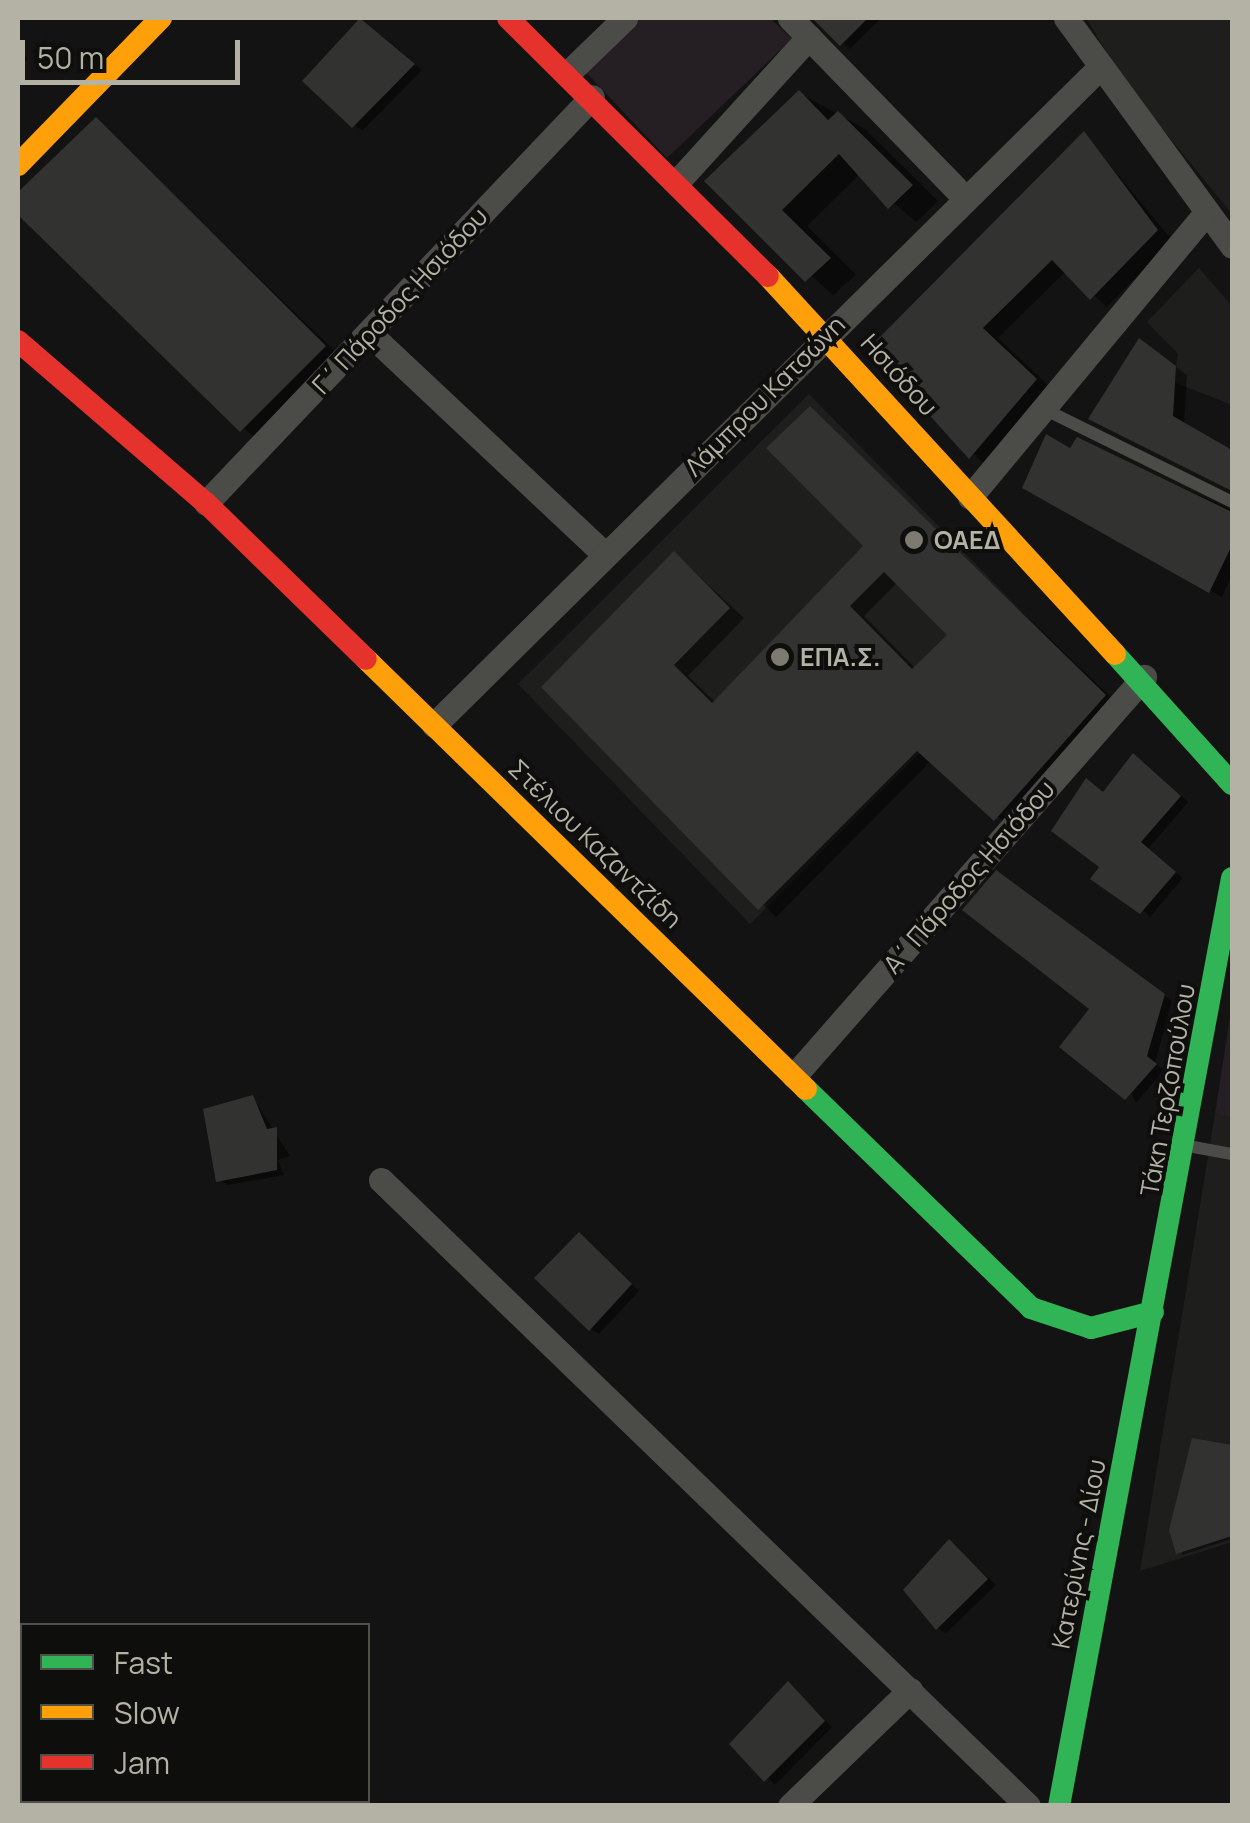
<!DOCTYPE html>
<html>
<head>
<meta charset="utf-8">
<style>
	body { margin:0 }
	#map { position:relative; width:1250px; height:1823px; overflow:hidden; background:#131313; font-family:Manrope,sans-serif }
	div>[style] { position:absolute }
	.built>* { inset:0; background:#1e1f1d }
	.green>* { inset:0; background:#251e23 }
	.shadow>* { inset:0; background:#0007 }
	.building>* { inset:0; background:#323231 }
	.lane>* { height:12px; margin:-6px; padding:0 6px; transform-origin:6px; border-radius:6px; background:#4b4b47 }
	.street>* { height:25px; margin:-12.5px; padding:0 12.5px; transform-origin:12.5px; border-radius:12.5px; background:#4b4b47 }
	.fast>* { height:22px; margin:-11px; padding:0 11px; transform-origin:11px; border-radius:11px; background:#30b455 }
	.slow>* { height:22px; margin:-11px; padding:0 11px; transform-origin:11px; border-radius:11px; background:#ff9f0a }
	.jam>* { height:22px; margin:-11px; padding:0 11px; transform-origin:11px; border-radius:11px; background:#e5322d }
	.dots>* { width:28px; height:28px; translate:-50% -50%; box-sizing:border-box; border:5px solid #0e0f0d; border-radius:50% }
	span { translate:-50% -50%; white-space:nowrap; text-align:center; line-height:1.15; -webkit-text-stroke:8px #0e0f0d; paint-order:stroke }
	.street-label { font-size:25px; color:#b4b2a4 }
	.poi-label { font-size:25px; color:#b4b2a4; font-weight:700 }
	.left { translate:0 -50%; text-align:left }
	.frame { position:absolute; inset:0; border:20px solid #b4b2a4; pointer-events:none }
	.legend { position:absolute; left:20px; top:1623px; width:350px; height:180px; box-sizing:border-box; background:#0e0f0d; border:2px solid #505049; margin:0; padding:12px 18px; list-style:none; font-size:30px; color:#b4b2a4 }
	.legend li { display:flex; align-items:center; gap:20px; height:50px }
	.legend b { width:50px; border:2px solid #505049 }
	.scale { position:absolute; left:20px; top:40px; width:220px; height:45px; box-sizing:border-box; border:5px solid #b4b2a4; border-top:0; padding-left:12px; font-size:30px; line-height:35px; white-space:nowrap; color:#b4b2a4; -webkit-text-stroke:8px #0e0f0d; paint-order:stroke }
</style>
</head>
<body>
<div id="map">
	<div class="built">
		<i style="clip-path:polygon(1086px 18px,1232px 18px,1232px 214px,1125px 83px)"></i>
		<i style="clip-path:polygon(1199px 268px,1232px 306px,1232px 405px,1174px 382px,1178px 354px,1147px 322px)"></i>
		<i style="clip-path:polygon(809px 394px,1041px 631px,750px 924px,518px 684px)"></i>
		<i style="clip-path:polygon(1215px 1114px,1232px 1118px,1232px 1542px,1140px 1571px)"></i>
	</div>
	<div class="green">
		<i style="clip-path:polygon(636px 18px,770px 18px,792px 39px,667px 158px,581px 67px)"></i>
		<i style="clip-path:polygon(1232px 1003px,1232px 1118px,1215px 1114px)"></i>
	</div>
	<div class="shadow">
		<i style="clip-path:polygon(818px 18px,881px 18px,850px 49px)"></i>
		<i style="clip-path:polygon(362px 19px,422px 70px,362px 131px,305px 81px)"></i>
		<i style="clip-path:polygon(18px 48px,28px 59px,18px 69px)"></i>
		<i style="clip-path:polygon(799px 93px,865px 129px,938px 201px,916px 222px,860px 174px,807px 226px,856px 275px,833px 295px,708px 181px)"></i>
		<i style="clip-path:polygon(96px 121px,339px 355px,255px 438px,18px 212px,18px 196px)"></i>
		<i style="clip-path:polygon(1084px 134px,1172px 240px,1107px 307px,1066px 271px,998px 338px,1052px 389px,986px 466px,872px 348px)"></i>
		<i style="clip-path:polygon(1151px 348px,1187px 375px,1184px 425px,1232px 453px,1232px 489px,1102px 425px)"></i>
		<i style="clip-path:polygon(evenodd,810px 409px,1120px 706px,1012px 828px,931px 761px,776px 917px,544px 687px,675px 554px,744px 618px,688px 676px,716px 703px,867px 546px,810px 409px,898px 582px,951px 635px,916px 669px,864px 616px,898px 582px)"></i>
		<i style="clip-path:polygon(1078px 440px,1232px 510px,1232px 574px,1222px 597px,1025px 487px)"></i>
		<i style="clip-path:polygon(1142px 761px,1188px 802px,1148px 849px,1183px 878px,1150px 917px,1103px 867px,1105px 794px)"></i>
		<i style="clip-path:polygon(1005px 879px,1172px 1001px,1155px 1063px,1164px 1070px,1136px 1103px,1093px 1009px)"></i>
		<i style="clip-path:polygon(253px 1098px,290px 1156px,278px 1160px,284px 1175px,228px 1185px,219px 1180px)"></i>
		<i style="clip-path:polygon(579px 1235px,639px 1291px,599px 1334px,590px 1329px)"></i>
		<i style="clip-path:polygon(1194px 1441px,1232px 1448px,1232px 1539px,1182px 1555px)"></i>
		<i style="clip-path:polygon(949px 1542px,996px 1585px,946px 1633px,938px 1628px)"></i>
		<i style="clip-path:polygon(789px 1684px,832px 1727px,775px 1785px,733px 1744px)"></i>
	</div>
	<div class="building">
		<i style="clip-path:polygon(360px 18px,415px 64px,352px 128px,302px 81px)"></i>
		<i style="clip-path:polygon(812px 18px,868px 18px,840px 46px)"></i>
		<i style="clip-path:polygon(799px 90px,828px 120px,838px 111px,913px 185px,888px 209px,839px 154px,782px 210px,831px 258px,805px 282px,704px 181px)"></i>
		<i style="clip-path:polygon(96px 117px,326px 346px,240px 432px,18px 215px,18px 192px)"></i>
		<i style="clip-path:polygon(1084px 131px,1158px 230px,1090px 300px,1052px 260px,983px 328px,1037px 379px,969px 459px,869px 348px)"></i>
		<i style="clip-path:polygon(1139px 338px,1176px 366px,1173px 416px,1232px 450px,1232px 491px,1088px 419px)"></i>
		<i style="clip-path:polygon(evenodd,810px 406px,1106px 695px,994px 821px,917px 751px,758px 910px,541px 687px,674px 551px,730px 608px,674px 665px,712px 703px,863px 546px,766px 448px,810px 406px,884px 572px,947px 635px,912px 669px,850px 606px,884px 572px)"></i>
		<i style="clip-path:polygon(1046px 434px,1070px 448px,1077px 437px,1232px 512px,1232px 545px,1209px 593px,1022px 488px)"></i>
		<i style="clip-path:polygon(1133px 753px,1181px 796px,1141px 842px,1176px 872px,1140px 914px,1090px 879px,1099px 867px,1051px 831px,1086px 778px,1103px 792px)"></i>
		<i style="clip-path:polygon(996px 870px,1165px 994px,1147px 1056px,1157px 1064px,1125px 1100px,1059px 1047px,1089px 1009px,962px 910px)"></i>
		<i style="clip-path:polygon(253px 1095px,267px 1129px,277px 1127px,277px 1170px,216px 1182px,203px 1109px)"></i>
		<i style="clip-path:polygon(579px 1232px,632px 1284px,589px 1331px,534px 1278px)"></i>
		<i style="clip-path:polygon(1192px 1438px,1232px 1445px,1232px 1536px,1176px 1554px,1169px 1530px)"></i>
		<i style="clip-path:polygon(949px 1539px,988px 1579px,936px 1630px,903px 1590px)"></i>
		<i style="clip-path:polygon(788px 1681px,825px 1721px,764px 1782px,729px 1744px)"></i>
	</div>
	<div class="lane">
		<i style="left:1046px;top:410px;width:208px;rotate:26.3deg"></i>
		<i style="left:1188px;top:1146px;width:45px;rotate:10.3deg"></i>
	</div>
	<div class="street">
		<i style="left:790px;top:18px;width:251px;rotate:45.8deg"></i>
		<i style="left:1066px;top:18px;width:282px;rotate:53.9deg"></i>
		<i style="left:567px;top:74px;width:81px;rotate:-44deg"></i>
		<i style="left:677px;top:182px;width:196px;rotate:-47.7deg"></i>
		<i style="left:370px;top:334px;width:323px;rotate:43.2deg"></i>
		<i style="left:970px;top:497px;width:365px;rotate:-50.3deg"></i>
		<i style="left:206px;top:503px;width:560px;rotate:-46.45deg"></i>
		<i style="left:434px;top:725px;width:933px;rotate:-44.65deg"></i>
		<i style="left:794px;top:1076px;width:531px;rotate:-48.74deg"></i>
		<i style="left:381px;top:1180px;width:900px;rotate:44.05deg"></i>
		<i style="left:790px;top:1806px;width:167px;rotate:-44deg"></i>
	</div>
	<div class="fast">
		<i style="left:1115px;top:654px;width:175px;rotate:48deg"></i>
		<i style="left:806px;top:1089px;width:314px;rotate:44.2deg"></i>
		<i style="left:1031px;top:1308px;width:63px;rotate:18.4deg"></i>
		<i style="left:1091px;top:1328px;width:64px;rotate:-14.5deg"></i>
		<i style="left:1059px;top:1806px;width:944px;rotate:-79.44deg"></i>
	</div>
	<div class="slow">
		<i style="left:18px;top:165px;width:205px;rotate:-45.8deg"></i>
		<i style="left:768px;top:276px;width:513px;rotate:47.45deg"></i>
		<i style="left:366px;top:659px;width:615px;rotate:44.34deg"></i>
	</div>
	<div class="jam">
		<i style="left:508px;top:18px;width:366px;rotate:44.8deg"></i>
		<i style="left:18px;top:341px;width:248px;rotate:40.8deg"></i>
		<i style="left:206px;top:503px;width:223px;rotate:44.3deg"></i>
	</div>
	<div class="dots">
		<i style="left:914px;top:540px;background:#7c7a71"></i>
		<i style="left:780px;top:657px;background:#7c7a71"></i>
	</div>
	<div class="street-label">
		<span style="left:400px;top:301px;rotate:-47deg">Γ΄ Πάροδος Ησιόδου</span>
		<span style="left:899px;top:375px;rotate:48deg">Ησιόδου</span>
		<span style="left:765px;top:396px;rotate:-45deg">Λάμπρου Κατσώνη</span>
		<span style="left:595px;top:844px;rotate:44deg">Στέλιου Καζαντζίδη</span>
		<span style="left:969px;top:877px;rotate:-49deg">Α΄ Πάροδος Ησιόδου</span>
		<span style="left:1168px;top:1090px;rotate:-80deg">Τάκη Τερζοπούλου</span>
		<span style="left:1079px;top:1554px;rotate:-79deg">Κατερίνης - Δίου</span>
	</div>
	<div class="poi-label">
		<span class="left" style="left:934px;top:540px">ΟΑΕΔ</span>
		<span class="left" style="left:800px;top:657px">ΕΠΑ.Σ.</span>
	</div>
	<div class="frame"></div>
	<ul class="legend">
	<li><b style="height:12px;background:#30b455"></b>Fast</li>
	<li><b style="height:12px;background:#ff9f0a"></b>Slow</li>
	<li><b style="height:12px;background:#e5322d"></b>Jam</li>
	</ul>
	<div class="scale">50 m</div>
</div>
</body>
</html>
